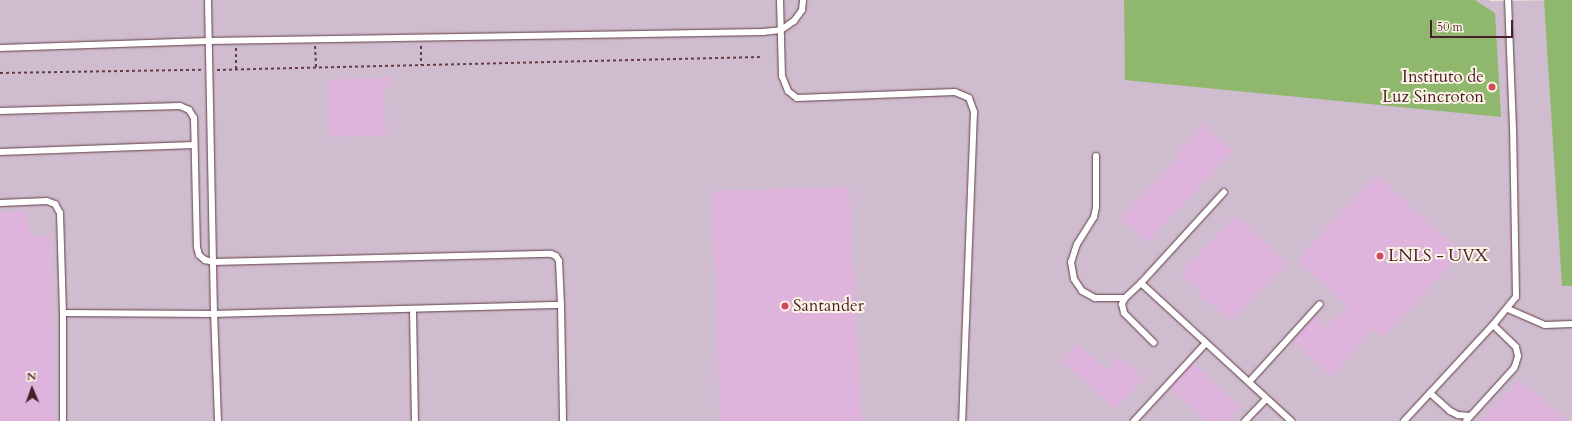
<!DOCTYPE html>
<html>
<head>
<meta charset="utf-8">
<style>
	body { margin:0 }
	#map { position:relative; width:1572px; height:421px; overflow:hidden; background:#f2ead0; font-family:Cardo,serif }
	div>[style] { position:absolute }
	.industrial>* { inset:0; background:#cfbdcf }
	.forest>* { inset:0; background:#8fb86e }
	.building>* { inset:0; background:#deb3dc }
	.path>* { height:2px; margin-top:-1px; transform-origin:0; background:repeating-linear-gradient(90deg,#633d44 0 3px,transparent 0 6px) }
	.roads { filter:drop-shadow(0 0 1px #633d44) drop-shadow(0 0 1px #633d44) }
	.lane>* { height:6px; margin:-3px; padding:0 3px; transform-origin:3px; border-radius:3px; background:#fff }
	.dots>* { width:11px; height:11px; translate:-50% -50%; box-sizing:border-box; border:2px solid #fcf5e5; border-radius:50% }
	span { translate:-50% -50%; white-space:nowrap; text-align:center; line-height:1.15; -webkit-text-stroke:4px #fcf5e5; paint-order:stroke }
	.poi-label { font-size:17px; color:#4a1f2b }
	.right { translate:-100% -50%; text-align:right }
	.left { translate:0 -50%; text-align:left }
	.north { position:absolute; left:12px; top:369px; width:40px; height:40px; -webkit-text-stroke:3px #fcf5e5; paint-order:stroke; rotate:358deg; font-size:11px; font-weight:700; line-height:16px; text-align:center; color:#4a1f2b }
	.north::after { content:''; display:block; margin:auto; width:14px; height:18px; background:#4a1f2b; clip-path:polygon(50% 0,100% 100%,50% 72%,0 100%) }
	.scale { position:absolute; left:1430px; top:20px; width:83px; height:18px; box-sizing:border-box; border:2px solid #4a1f2b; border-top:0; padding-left:5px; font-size:12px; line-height:14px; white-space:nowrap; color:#4a1f2b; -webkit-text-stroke:3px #fcf5e5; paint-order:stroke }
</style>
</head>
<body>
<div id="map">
	<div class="industrial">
		<i style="clip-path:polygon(0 0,1489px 0,1490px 1px,1572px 0,1572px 421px,0 421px)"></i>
	</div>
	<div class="forest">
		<i style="clip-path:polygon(1124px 0,1475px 0,1495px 13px,1501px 117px,1125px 80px)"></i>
		<i style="clip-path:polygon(1544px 0,1572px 0,1572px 286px,1562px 286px)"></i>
	</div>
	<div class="building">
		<i style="clip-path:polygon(390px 77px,390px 87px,384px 87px,386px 135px,330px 137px,327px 80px)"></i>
		<i style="clip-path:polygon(1203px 124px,1233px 151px,1147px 243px,1120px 218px,1180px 155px,1178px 152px)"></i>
		<i style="clip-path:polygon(1376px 175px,1462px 253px,1383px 338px,1373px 329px,1331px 377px,1293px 340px,1316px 316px,1326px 327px,1348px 307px,1297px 260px)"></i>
		<i style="clip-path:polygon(849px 187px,862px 421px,720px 421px,712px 191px)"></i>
		<i style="clip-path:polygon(26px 211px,31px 236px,52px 237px,55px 421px,0 421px,0 212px)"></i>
		<i style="clip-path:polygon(1236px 215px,1287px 263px,1232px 321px,1213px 304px,1211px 306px,1198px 295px,1201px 291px,1181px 273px)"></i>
		<i style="clip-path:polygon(1077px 344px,1107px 370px,1118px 356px,1144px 378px,1115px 409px,1062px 361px)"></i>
		<i style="clip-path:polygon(1193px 363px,1241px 407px,1227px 421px,1206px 421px,1170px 389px)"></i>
		<i style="clip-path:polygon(1519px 380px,1568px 421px,1480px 421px)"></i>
	</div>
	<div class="path">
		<i style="left:315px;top:46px;width:22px;rotate:87deg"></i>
		<i style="left:421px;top:46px;width:19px;rotate:90deg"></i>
		<i style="left:236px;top:48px;width:21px;rotate:90deg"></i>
		<i style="left:217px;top:70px;width:543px;rotate:-1.37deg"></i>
		<i style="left:0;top:73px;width:201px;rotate:-0.9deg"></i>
	</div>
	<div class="roads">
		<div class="lane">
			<i style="left:780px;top:0;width:76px;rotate:88.5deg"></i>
			<i style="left:782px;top:76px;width:16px;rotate:68deg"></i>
			<i style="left:788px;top:91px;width:11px;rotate:38deg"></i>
			<i style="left:797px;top:98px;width:158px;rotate:-2.2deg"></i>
			<i style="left:955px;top:92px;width:15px;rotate:23deg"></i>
			<i style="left:969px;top:98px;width:15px;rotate:70deg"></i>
			<i style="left:974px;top:112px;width:309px;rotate:92.2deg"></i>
			<i style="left:0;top:48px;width:208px;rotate:-1.9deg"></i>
			<i style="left:208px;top:41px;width:555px;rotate:-0.93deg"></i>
			<i style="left:763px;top:32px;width:18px;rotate:-6deg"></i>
			<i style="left:781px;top:30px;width:16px;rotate:-35deg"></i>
			<i style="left:794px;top:21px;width:14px;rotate:-54deg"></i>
			<i style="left:802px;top:10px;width:10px;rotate:-84deg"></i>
			<i style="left:0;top:111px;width:180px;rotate:-1.6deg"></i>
			<i style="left:180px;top:106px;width:10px;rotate:24deg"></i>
			<i style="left:189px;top:110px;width:9px;rotate:58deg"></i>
			<i style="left:194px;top:118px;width:129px;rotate:88.7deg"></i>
			<i style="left:197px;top:247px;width:8px;rotate:76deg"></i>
			<i style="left:199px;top:255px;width:8px;rotate:40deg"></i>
			<i style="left:205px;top:260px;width:8px;rotate:14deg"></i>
			<i style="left:213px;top:262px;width:338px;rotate:-1.4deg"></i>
			<i style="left:551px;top:254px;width:5px;rotate:22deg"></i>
			<i style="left:556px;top:256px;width:6px;rotate:59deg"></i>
			<i style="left:559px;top:261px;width:44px;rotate:87.4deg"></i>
			<i style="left:561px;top:305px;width:116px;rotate:89deg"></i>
			<i style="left:0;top:152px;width:194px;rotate:-2.1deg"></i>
			<i style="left:1096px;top:156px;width:51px;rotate:90deg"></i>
			<i style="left:1096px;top:207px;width:10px;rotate:101deg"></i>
			<i style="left:1094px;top:217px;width:32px;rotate:122deg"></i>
			<i style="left:1077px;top:244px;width:19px;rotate:108deg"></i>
			<i style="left:1071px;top:262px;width:17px;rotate:80deg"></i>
			<i style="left:1074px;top:279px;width:14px;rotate:56deg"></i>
			<i style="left:1082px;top:291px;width:15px;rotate:28deg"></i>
			<i style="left:1095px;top:298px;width:30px"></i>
			<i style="left:1125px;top:298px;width:22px;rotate:-43deg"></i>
			<i style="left:1141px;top:283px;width:204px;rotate:42.6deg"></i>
			<i style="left:0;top:203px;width:47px;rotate:-2.4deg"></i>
			<i style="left:47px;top:201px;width:9px;rotate:21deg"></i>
			<i style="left:55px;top:204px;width:10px;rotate:61deg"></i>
			<i style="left:60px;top:213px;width:100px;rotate:88.3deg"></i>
			<i style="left:1141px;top:283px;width:123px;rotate:-47.6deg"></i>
			<i style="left:1125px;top:298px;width:7px;rotate:117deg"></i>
			<i style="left:1122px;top:304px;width:9px;rotate:77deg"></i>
			<i style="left:1124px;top:313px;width:42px;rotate:45deg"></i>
			<i style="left:413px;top:309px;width:112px;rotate:89deg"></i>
			<i style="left:1508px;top:309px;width:40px;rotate:23.4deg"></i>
			<i style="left:1545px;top:325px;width:27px;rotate:-2deg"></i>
			<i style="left:1249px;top:382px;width:105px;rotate:-47.7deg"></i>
			<i style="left:1430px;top:393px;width:27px;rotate:42deg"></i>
			<i style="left:1450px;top:411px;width:9px;rotate:27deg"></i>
			<i style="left:1458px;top:415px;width:12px;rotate:5deg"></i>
			<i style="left:63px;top:421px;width:108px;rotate:-90deg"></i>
			<i style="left:63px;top:313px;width:151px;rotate:0.4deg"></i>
			<i style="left:214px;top:314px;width:314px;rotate:-91.1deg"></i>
			<i style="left:218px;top:421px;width:107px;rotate:-92.1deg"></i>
			<i style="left:214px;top:314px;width:347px;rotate:-1.5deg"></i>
			<i style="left:1134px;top:421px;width:106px;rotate:-47.3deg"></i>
			<i style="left:1245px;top:421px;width:30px;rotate:-46deg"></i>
			<i style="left:1404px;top:421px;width:131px;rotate:-47.2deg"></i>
			<i style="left:1493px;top:325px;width:36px;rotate:-51deg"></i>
			<i style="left:1516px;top:297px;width:168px;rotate:-91deg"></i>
			<i style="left:1513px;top:129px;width:129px;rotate:-92.2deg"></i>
			<i style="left:1466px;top:421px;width:72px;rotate:-47.8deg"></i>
			<i style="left:1514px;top:368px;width:5px;rotate:-68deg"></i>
			<i style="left:1516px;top:363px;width:7px;rotate:-74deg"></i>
			<i style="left:1518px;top:356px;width:9px;rotate:-103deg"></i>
			<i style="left:1516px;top:347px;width:32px;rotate:-136deg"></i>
		</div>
	</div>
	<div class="dots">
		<i style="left:1492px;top:87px;background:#d1495b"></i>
		<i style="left:1380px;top:256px;background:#d1495b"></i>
		<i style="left:785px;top:306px;background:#d1495b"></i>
	</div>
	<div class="poi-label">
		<span class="right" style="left:1484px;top:87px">Instituto de<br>Luz Sincroton</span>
		<span class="left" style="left:1388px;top:256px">LNLS - UVX</span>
		<span class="left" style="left:793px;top:306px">Santander</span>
	</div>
	<div class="north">N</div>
	<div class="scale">50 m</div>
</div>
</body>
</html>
